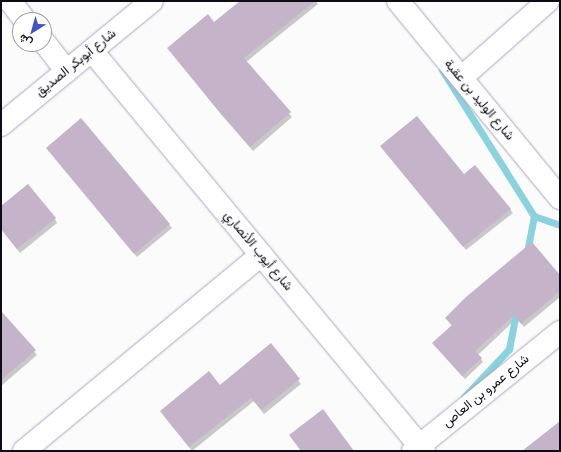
<!DOCTYPE html>
<html>
<head>
<meta charset="utf-8">
<style>
	body { margin:0 }
	#map { position:relative; width:561px; height:452px; overflow:hidden; background:#fbfbfb; font-family:"Archivo Narrow",Vazirmatn,sans-serif }
	div>[style] { position:absolute }
	.shadow>* { inset:0; background:#0003 }
	.stream>* { height:7px; margin:-3.5px; padding:0 3.5px; transform-origin:3.5px; border-radius:3.5px; background:#89d2de }
	.building>* { inset:0; background:#c4b3c9 }
	.roads { filter:drop-shadow(0 0 1px #aca6bf) drop-shadow(0 0 1px #aca6bf) }
	.minor>* { height:22px; margin:-11px; padding:0 11px; transform-origin:11px; border-radius:11px; background:#fff }
	.tertiary>* { height:22px; margin:-11px; padding:0 11px; transform-origin:11px; border-radius:11px; background:#fff }
	span { translate:-50% -50%; white-space:nowrap; text-align:center; line-height:1.15; -webkit-text-stroke:3px #fff; paint-order:stroke }
	.street-label { font-size:13px; color:#0d0b14 }
	.frame { position:absolute; inset:0; border:2px solid #0d0b14; pointer-events:none }
	.north { position:absolute; left:12px; top:12px; width:40px; height:40px; box-sizing:border-box; background:#fff; border:1px solid #9e9da1; border-radius:50%; rotate:217deg; font-size:11px; font-weight:700; line-height:16px; text-align:center; color:#0d0b14 }
	.north::after { content:''; display:block; margin:auto; width:14px; height:18px; background:#3d57c9; clip-path:polygon(50% 0,100% 100%,50% 72%,0 100%) }
</style>
</head>
<body>
<div id="map">
	<div class="shadow">
		<i style="clip-path:polygon(242px 1px,316px 1px,318px 4px,246px 62px,292px 117px,253px 151px,220px 113px,171px 52px,214px 23px)"></i>
		<i style="clip-path:polygon(81px 119px,172px 228px,137px 257px,47px 148px)"></i>
		<i style="clip-path:polygon(381px 147px,464px 176px,510px 209px,513px 213px,466px 250px)"></i>
		<i style="clip-path:polygon(1px 207px,55px 219px,57px 223px,20px 253px,1px 229px)"></i>
		<i style="clip-path:polygon(560px 277px,560px 297px,524px 327px,517px 318px,478px 355px,483px 362px,465px 379px,433px 343px,452px 326px,446px 318px)"></i>
		<i style="clip-path:polygon(1px 313px,37px 355px,1px 386px)"></i>
		<i style="clip-path:polygon(270px 345px,301px 384px,264px 414px,254px 401px,192px 451px,163px 415px,219px 386px)"></i>
	</div>
	<div class="stream">
		<i style="left:442px;top:70px;width:173px;rotate:57.8deg"></i>
		<i style="left:534px;top:216px;width:38px;rotate:101deg"></i>
		<i style="left:534px;top:216px;width:28px;rotate:19deg"></i>
		<i style="left:464px;top:397px;width:66px;rotate:-46.8deg"></i>
		<i style="left:509px;top:349px;width:42px;rotate:-79deg"></i>
	</div>
	<div class="building">
		<i style="clip-path:polygon(240px 1px,315px 1px,244px 58px,291px 112px,250px 147px,217px 109px,167px 48px,208px 14px,214px 22px)"></i>
		<i style="clip-path:polygon(417px 116px,464px 174px,475px 165px,511px 209px,463px 247px,380px 146px)"></i>
		<i style="clip-path:polygon(81px 118px,170px 224px,134px 254px,46px 148px)"></i>
		<i style="clip-path:polygon(28px 184px,56px 218px,17px 249px,1px 229px,1px 206px)"></i>
		<i style="clip-path:polygon(532px 242px,560px 275px,560px 291px,521px 324px,514px 315px,475px 351px,482px 358px,462px 376px,432px 343px,452px 325px,445px 318px,466px 297px)"></i>
		<i style="clip-path:polygon(1px 311px,36px 350px,1px 380px)"></i>
		<i style="clip-path:polygon(271px 343px,300px 379px,261px 410px,251px 398px,189px 447px,160px 411px,209px 371px,220px 385px)"></i>
		<i style="clip-path:polygon(323px 409px,354px 451px,301px 451px,289px 435px)"></i>
		<i style="clip-path:polygon(560px 421px,560px 451px,522px 451px)"></i>
	</div>
	<div class="roads">
		<div class="minor">
			<i style="left:10px;top:1px;width:24px;rotate:52deg"></i>
			<i style="left:398px;top:1px;width:255px;rotate:50.6deg"></i>
			<i style="left:44px;top:42px;width:37px;rotate:52deg"></i>
			<i style="left:92px;top:51px;width:520px;rotate:50.31deg"></i>
			<i style="left:461px;top:78px;width:116px;rotate:-41.5deg"></i>
			<i style="left:24px;top:451px;width:308px;rotate:-39.6deg"></i>
			<i style="left:413px;top:451px;width:189px;rotate:-39deg"></i>
		</div>
		<div class="tertiary">
			<i style="left:1px;top:125px;width:195px;rotate:-39.4deg"></i>
		</div>
	</div>
	<div class="street-label">
		<span style="left:76px;top:63px;rotate:-39deg">شارع أبوبكر الصديق</span>
		<span style="left:479px;top:100px;rotate:50deg">شارع الوليد بن عقبة</span>
		<span style="left:258px;top:251px;rotate:50deg">شارع أيوب الأنصاري</span>
		<span style="left:486px;top:391px;rotate:-39deg">شارع عمرو بن العاص</span>
	</div>
	<div class="frame"></div>
	<div class="north">ش</div>
</div>
</body>
</html>
